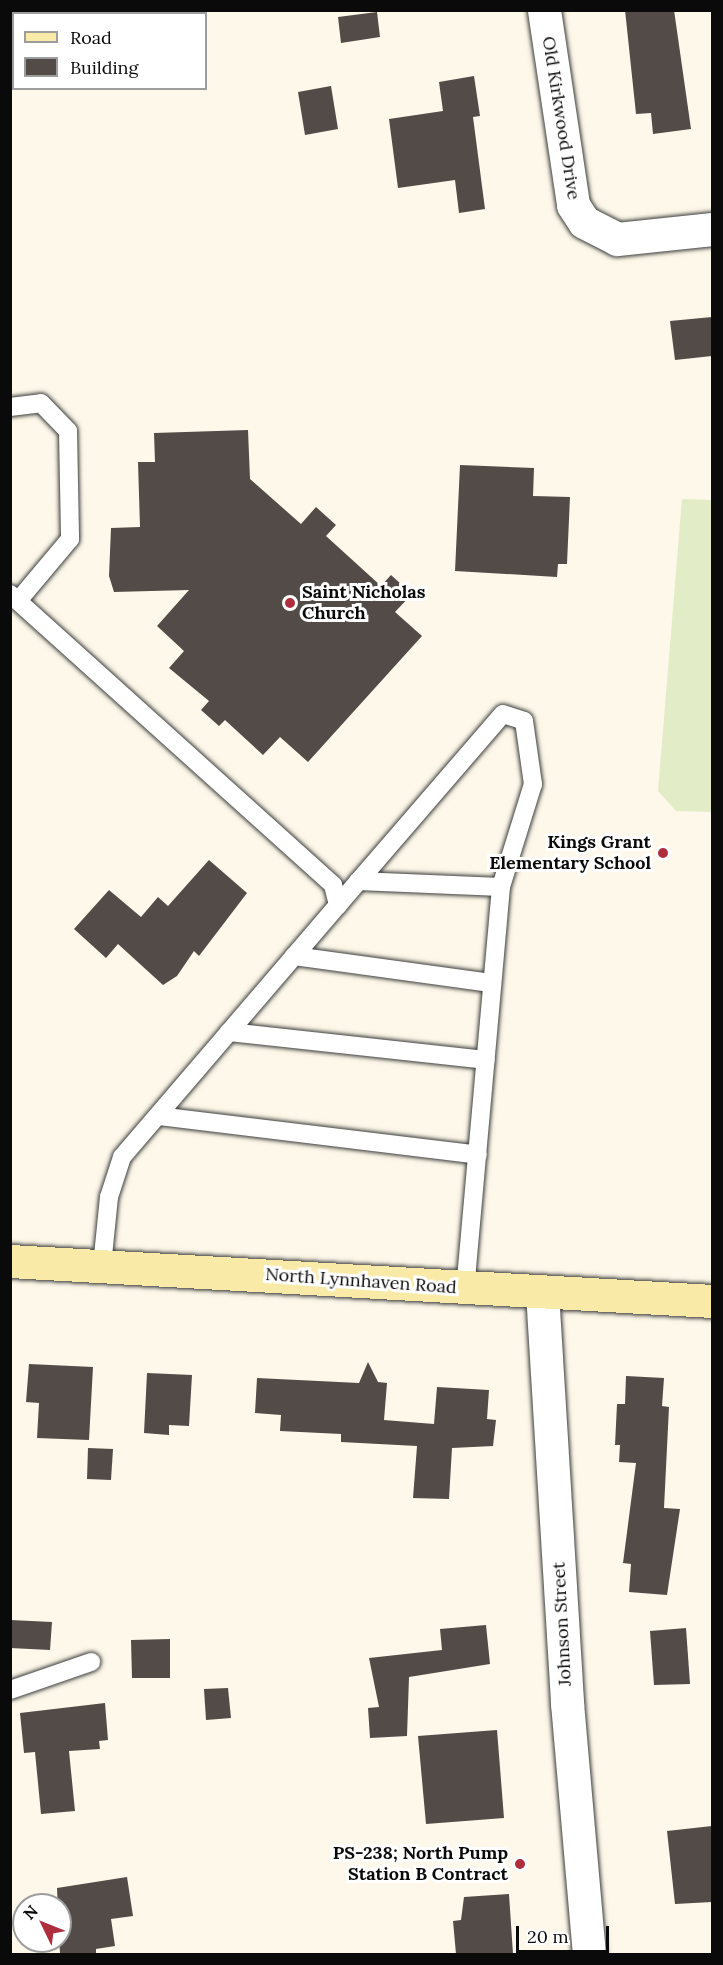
<!DOCTYPE html>
<html>
<head>
<meta charset="utf-8">
<style>
	body { margin:0 }
	#map { position:relative; width:723px; height:1965px; overflow:hidden; background:#fdf8e9; font-family:Lora,serif }
	div>[style] { position:absolute }
	.pitch>* { inset:0; background:#e2ecc7 }
	.building>* { inset:0; background:#524b47 }
	.roads { filter:drop-shadow(0 0 2px #3d3d3d) drop-shadow(0 0 2px #3d3d3d) }
	.lane>* { height:18px; margin:-9px; padding:0 9px; transform-origin:9px; border-radius:9px; background:#fff }
	.street>* { height:33px; margin:-16.5px; padding:0 16.5px; transform-origin:16.5px; border-radius:16.5px; background:#fff }
	.secondary>* { height:33px; margin:-16.5px; padding:0 16.5px; transform-origin:16.5px; border-radius:16.5px; background:#f9eaa8 }
	.dots>* { width:16px; height:16px; translate:-50% -50%; box-sizing:border-box; border:3px solid #fff; border-radius:50% }
	span { translate:-50% -50%; white-space:nowrap; text-align:center; line-height:1.15; -webkit-text-stroke:6px #fff; paint-order:stroke }
	.street-label { font-size:18px; color:#0a0a0a }
	.poi-label { font-size:18px; color:#0a0a0a; font-weight:700 }
	.left { translate:0 -50%; text-align:left }
	.right { translate:-100% -50%; text-align:right }
	.frame { position:absolute; inset:0; border:12px solid #0a0a0a; pointer-events:none }
	.legend { position:absolute; left:12px; top:12px; width:195px; height:78px; box-sizing:border-box; background:#fff; border:2px solid #9d9d9d; margin:0; padding:8px 10px; list-style:none; font-size:18px; color:#0a0a0a }
	.legend li { display:flex; align-items:center; gap:12px; height:30px }
	.legend b { width:30px; border:2px solid #9d9d9d }
	.north { position:absolute; left:12px; top:1893px; width:60px; height:60px; box-sizing:border-box; background:#fff; border:2px solid #9d9d9d; border-radius:50%; rotate:313deg; font-size:16px; font-weight:700; line-height:24px; text-align:center; color:#0a0a0a }
	.north::after { content:''; display:block; margin:auto; width:21px; height:27px; background:#af2e3e; clip-path:polygon(50% 0,100% 100%,50% 72%,0 100%) }
	.scale { position:absolute; left:516px; top:1926px; width:93px; height:27px; box-sizing:border-box; border:3px solid #0a0a0a; border-top:0; padding-left:8px; font-size:18px; line-height:21px; white-space:nowrap; color:#0a0a0a; -webkit-text-stroke:4px #fff; paint-order:stroke }
</style>
</head>
<body>
<div id="map">
	<div class="pitch">
		<i style="clip-path:polygon(682px 499px,712px 500px,712px 812px,676px 811px,658px 791px)"></i>
	</div>
	<div class="building">
		<i style="clip-path:polygon(625px 10px,674px 10px,691px 129px,653px 134px,651px 113px,636px 114px)"></i>
		<i style="clip-path:polygon(377px 12px,380px 37px,341px 43px,338px 17px)"></i>
		<i style="clip-path:polygon(474px 76px,480px 116px,473px 117px,485px 209px,459px 213px,455px 180px,398px 188px,389px 119px,443px 111px,439px 82px)"></i>
		<i style="clip-path:polygon(331px 86px,338px 129px,305px 135px,298px 92px)"></i>
		<i style="clip-path:polygon(712px 317px,712px 356px,675px 360px,670px 321px)"></i>
		<i style="clip-path:polygon(248px 430px,250px 479px,301px 524px,316px 507px,336px 525px,326px 536px,381px 586px,391px 575px,412px 594px,395px 612px,422px 636px,308px 762px,280px 737px,263px 755px,225px 720px,219px 726px,201px 710px,209px 701px,169px 668px,184px 651px,157px 626px,189px 590px,114px 592px,109px 576px,111px 528px,140px 527px,138px 462px,155px 462px,154px 433px)"></i>
		<i style="clip-path:polygon(460px 465px,534px 468px,533px 496px,570px 497px,567px 564px,558px 564px,557px 577px,455px 571px)"></i>
		<i style="clip-path:polygon(209px 860px,247px 893px,199px 956px,194px 951px,177px 976px,163px 985px,118px 944px,106px 958px,74px 929px,109px 890px,141px 917px,158px 897px,168px 906px)"></i>
		<i style="clip-path:polygon(368px 1362px,378px 1382px,387px 1383px,384px 1420px,434px 1424px,437px 1387px,489px 1390px,487px 1419px,496px 1420px,493px 1446px,452px 1448px,449px 1499px,413px 1498px,417px 1446px,341px 1442px,341px 1434px,280px 1431px,281px 1415px,255px 1413px,257px 1378px,359px 1383px)"></i>
		<i style="clip-path:polygon(29px 1364px,93px 1367px,89px 1440px,37px 1438px,39px 1403px,26px 1402px)"></i>
		<i style="clip-path:polygon(147px 1373px,192px 1375px,189px 1426px,169px 1425px,169px 1435px,144px 1433px)"></i>
		<i style="clip-path:polygon(626px 1376px,664px 1378px,662px 1406px,669px 1407px,664px 1508px,680px 1509px,667px 1595px,629px 1592px,631px 1564px,623px 1563px,636px 1463px,619px 1462px,620px 1445px,615px 1445px,617px 1404px,625px 1404px)"></i>
		<i style="clip-path:polygon(88px 1448px,113px 1449px,111px 1480px,87px 1479px)"></i>
		<i style="clip-path:polygon(10px 1620px,52px 1622px,50px 1650px,10px 1648px)"></i>
		<i style="clip-path:polygon(486px 1625px,490px 1664px,409px 1677px,407px 1736px,370px 1738px,368px 1708px,379px 1707px,369px 1658px,442px 1650px,440px 1629px)"></i>
		<i style="clip-path:polygon(686px 1628px,690px 1684px,654px 1685px,650px 1631px)"></i>
		<i style="clip-path:polygon(170px 1639px,170px 1678px,132px 1678px,131px 1640px)"></i>
		<i style="clip-path:polygon(228px 1688px,231px 1718px,206px 1720px,204px 1689px)"></i>
		<i style="clip-path:polygon(105px 1703px,108px 1740px,99px 1741px,100px 1749px,69px 1751px,75px 1811px,41px 1814px,35px 1752px,24px 1753px,20px 1713px)"></i>
		<i style="clip-path:polygon(497px 1730px,504px 1818px,426px 1824px,418px 1736px)"></i>
		<i style="clip-path:polygon(712px 1826px,712px 1902px,675px 1904px,667px 1831px)"></i>
		<i style="clip-path:polygon(127px 1877px,133px 1916px,111px 1919px,115px 1946px,96px 1949px,96px 1954px,60px 1954px,57px 1888px)"></i>
		<i style="clip-path:polygon(509px 1894px,513px 1954px,456px 1954px,453px 1921px,461px 1920px,464px 1897px)"></i>
	</div>
	<div class="roads">
		<div class="lane">
			<i style="left:10px;top:407px;width:31px;rotate:-7deg"></i>
			<i style="left:41px;top:403px;width:39px;rotate:46deg"></i>
			<i style="left:68px;top:431px;width:108px;rotate:88.9deg"></i>
			<i style="left:70px;top:539px;width:81px;rotate:130deg"></i>
			<i style="left:10px;top:594px;width:435px;rotate:42deg"></i>
			<i style="left:333px;top:885px;width:21px;rotate:76deg"></i>
			<i style="left:338px;top:905px;width:332px;rotate:130.6deg"></i>
			<i style="left:122px;top:1157px;width:42px;rotate:108deg"></i>
			<i style="left:109px;top:1197px;width:69px;rotate:95.8deg"></i>
			<i style="left:358px;top:881px;width:143px;rotate:2.4deg"></i>
			<i style="left:338px;top:905px;width:252px;rotate:-49.2deg"></i>
			<i style="left:503px;top:714px;width:22px;rotate:18deg"></i>
			<i style="left:524px;top:721px;width:64px;rotate:81.9deg"></i>
			<i style="left:533px;top:784px;width:108px;rotate:107.3deg"></i>
			<i style="left:501px;top:887px;width:403px;rotate:95.1deg"></i>
			<i style="left:294px;top:956px;width:199px;rotate:7.8deg"></i>
			<i style="left:229px;top:1032px;width:258px;rotate:6.2deg"></i>
			<i style="left:158px;top:1116px;width:322px;rotate:6.9deg"></i>
			<i style="left:10px;top:1690px;width:86px;rotate:-19.1deg"></i>
		</div>
		<div class="street">
			<i style="left:544px;top:10px;width:197px;rotate:81.5deg"></i>
			<i style="left:573px;top:205px;width:20px;rotate:57deg"></i>
			<i style="left:584px;top:222px;width:37px;rotate:27deg"></i>
			<i style="left:617px;top:239px;width:96px;rotate:-6deg"></i>
			<i style="left:542px;top:1292px;width:412px;rotate:86.5deg"></i>
			<i style="left:567px;top:1703px;width:252px;rotate:85deg"></i>
		</div>
		<div class="secondary">
			<i style="left:10px;top:1261px;width:703px;rotate:3.26deg"></i>
		</div>
	</div>
	<div class="dots">
		<i style="left:290px;top:603px;background:#af2e3e"></i>
		<i style="left:663px;top:853px;background:#af2e3e"></i>
		<i style="left:520px;top:1864px;background:#af2e3e"></i>
	</div>
	<div class="street-label">
		<span style="left:561px;top:118px;rotate:81deg">Old Kirkwood Drive</span>
		<span style="left:361px;top:1281px;rotate:4deg">North Lynnhaven Road</span>
		<span style="left:562px;top:1624px;rotate:-93deg">Johnson Street</span>
	</div>
	<div class="poi-label">
		<span class="left" style="left:302px;top:603px">Saint Nicholas<br>Church</span>
		<span class="right" style="left:651px;top:853px">Kings Grant<br>Elementary School</span>
		<span class="right" style="left:508px;top:1864px">PS-238; North Pump<br>Station B Contract</span>
	</div>
	<div class="frame"></div>
	<ul class="legend">
	<li><b style="height:8px;background:#f9eaa8"></b>Road</li>
	<li><b style="height:16px;background:#524b47"></b>Building</li>
	</ul>
	<div class="north">N</div>
	<div class="scale">20 m</div>
</div>
</body>
</html>
